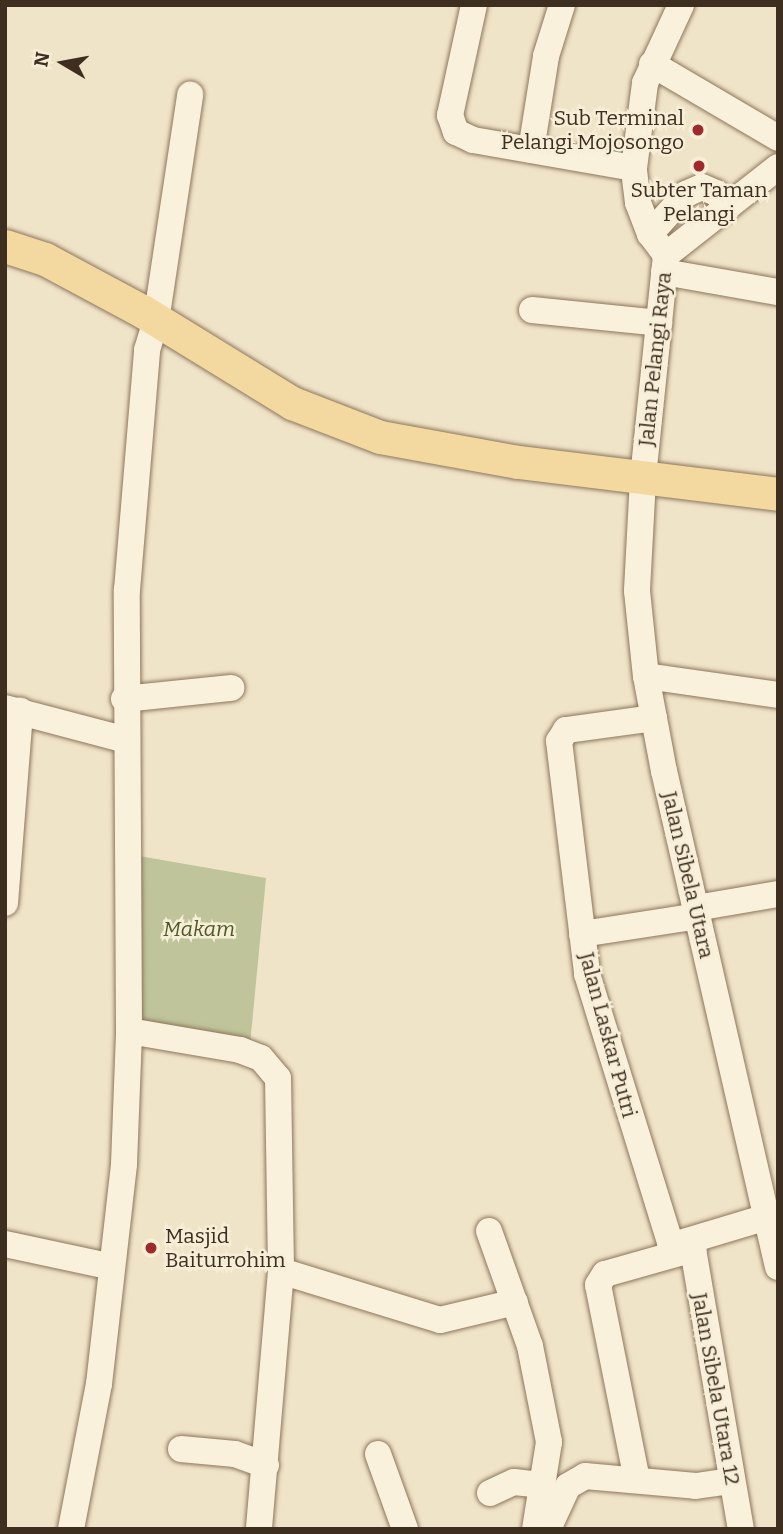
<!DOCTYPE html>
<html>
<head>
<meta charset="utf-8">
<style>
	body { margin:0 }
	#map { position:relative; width:783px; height:1534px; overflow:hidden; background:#f0e4c8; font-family:Bitter,serif }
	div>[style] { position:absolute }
	.cemetery>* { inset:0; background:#bfc49a }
	.roads { filter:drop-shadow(0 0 2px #8d765c) drop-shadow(0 0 2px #8d765c) }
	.minor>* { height:26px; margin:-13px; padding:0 13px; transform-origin:13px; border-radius:13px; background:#faf1dc }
	.major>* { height:33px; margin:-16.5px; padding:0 16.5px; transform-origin:16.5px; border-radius:16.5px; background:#f3d9a0 }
	.dots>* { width:19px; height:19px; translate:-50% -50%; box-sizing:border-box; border:4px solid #f7eed8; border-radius:50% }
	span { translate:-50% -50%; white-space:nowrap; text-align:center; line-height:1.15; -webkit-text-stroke:5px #f7eed8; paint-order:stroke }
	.poi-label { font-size:21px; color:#3d2e20 }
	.right { translate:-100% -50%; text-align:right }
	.left { translate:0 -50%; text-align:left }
	.street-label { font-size:21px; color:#3d2e20 }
	.park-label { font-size:21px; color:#4d5a26; font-style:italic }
	.frame { position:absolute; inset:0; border:7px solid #3d2e20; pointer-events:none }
	.north { position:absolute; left:28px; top:28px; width:70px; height:70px; -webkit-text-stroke:5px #f7eed8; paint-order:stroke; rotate:280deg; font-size:19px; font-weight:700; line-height:28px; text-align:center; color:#3d2e20 }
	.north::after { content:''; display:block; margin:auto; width:24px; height:32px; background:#3d2e20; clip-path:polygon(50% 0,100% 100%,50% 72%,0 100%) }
</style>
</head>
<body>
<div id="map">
	<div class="cemetery">
		<i style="clip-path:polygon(139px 856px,266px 878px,250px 1045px,133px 1028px)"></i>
	</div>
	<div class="roads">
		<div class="minor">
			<i style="left:474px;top:5px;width:113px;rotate:102.3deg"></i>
			<i style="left:450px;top:115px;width:18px;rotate:71deg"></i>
			<i style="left:456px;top:132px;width:19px;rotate:25deg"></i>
			<i style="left:473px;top:140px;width:163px;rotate:9.9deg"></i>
			<i style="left:652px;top:64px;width:146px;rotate:30.4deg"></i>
			<i style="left:531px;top:150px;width:95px;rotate:-80.9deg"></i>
			<i style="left:546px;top:56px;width:53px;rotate:-72.6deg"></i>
			<i style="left:778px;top:167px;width:142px;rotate:141.8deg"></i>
			<i style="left:666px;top:255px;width:225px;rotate:95.9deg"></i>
			<i style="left:643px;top:479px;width:112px;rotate:93.1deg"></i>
			<i style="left:637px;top:591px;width:85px;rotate:84deg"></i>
			<i style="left:646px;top:676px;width:97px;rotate:79.3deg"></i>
			<i style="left:664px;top:771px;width:509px;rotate:77.06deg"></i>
			<i style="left:650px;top:234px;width:54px;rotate:-48deg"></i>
			<i style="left:686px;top:194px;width:17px;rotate:-24deg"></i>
			<i style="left:702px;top:187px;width:15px;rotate:23deg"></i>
			<i style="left:716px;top:193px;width:18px;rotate:43deg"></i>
			<i style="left:666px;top:255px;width:26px;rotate:-127deg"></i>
			<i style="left:650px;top:234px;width:33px;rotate:-111deg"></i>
			<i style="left:638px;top:203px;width:35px;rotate:-97deg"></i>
			<i style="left:634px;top:168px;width:86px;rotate:-82.6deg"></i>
			<i style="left:645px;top:83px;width:86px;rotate:-65.2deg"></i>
			<i style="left:664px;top:272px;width:116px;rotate:10deg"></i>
			<i style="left:532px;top:310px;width:128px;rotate:5.8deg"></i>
			<i style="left:646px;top:676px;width:133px;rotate:8.2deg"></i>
			<i style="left:124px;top:699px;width:108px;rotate:-5.9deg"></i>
			<i style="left:5px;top:708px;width:125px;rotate:14.8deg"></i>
			<i style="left:654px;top:718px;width:89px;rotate:172.2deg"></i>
			<i style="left:566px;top:730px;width:13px;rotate:122deg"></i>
			<i style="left:559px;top:741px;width:235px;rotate:83.1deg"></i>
			<i style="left:587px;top:974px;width:281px;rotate:72.8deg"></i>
			<i style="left:670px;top:1242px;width:7px;rotate:16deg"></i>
			<i style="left:677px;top:1244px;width:94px;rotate:-16.7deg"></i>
			<i style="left:5px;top:903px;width:193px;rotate:-85.5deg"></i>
			<i style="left:696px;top:908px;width:83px;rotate:-9.7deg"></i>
			<i style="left:582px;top:934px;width:117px;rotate:-8.8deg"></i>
			<i style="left:129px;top:1031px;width:113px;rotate:9.7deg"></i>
			<i style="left:240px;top:1050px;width:22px;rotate:21deg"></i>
			<i style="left:261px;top:1058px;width:26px;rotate:50deg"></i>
			<i style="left:278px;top:1078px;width:193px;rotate:89.1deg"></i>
			<i style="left:281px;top:1271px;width:259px;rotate:94.9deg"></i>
			<i style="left:489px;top:1231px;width:122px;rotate:70.4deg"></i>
			<i style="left:530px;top:1346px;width:98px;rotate:78.8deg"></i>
			<i style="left:549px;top:1442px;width:88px;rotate:99.1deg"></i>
			<i style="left:5px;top:1244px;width:109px;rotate:12.1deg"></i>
			<i style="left:693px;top:1249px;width:284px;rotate:80.3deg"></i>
			<i style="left:281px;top:1271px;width:166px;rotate:17.1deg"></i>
			<i style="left:440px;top:1320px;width:77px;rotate:-13.5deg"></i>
			<i style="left:181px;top:1449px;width:54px;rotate:5.3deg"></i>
			<i style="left:235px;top:1454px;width:33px;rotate:20deg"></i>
			<i style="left:378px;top:1454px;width:80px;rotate:70.2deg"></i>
			<i style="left:637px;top:1480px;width:199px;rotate:-101.3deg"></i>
			<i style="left:598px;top:1285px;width:13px;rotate:-58deg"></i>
			<i style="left:605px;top:1274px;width:92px;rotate:-15.7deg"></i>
			<i style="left:490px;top:1493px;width:26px;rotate:-25deg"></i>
			<i style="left:514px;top:1482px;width:27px;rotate:6deg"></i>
			<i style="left:71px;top:1529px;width:148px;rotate:-79.1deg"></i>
			<i style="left:99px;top:1384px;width:221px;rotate:-83.5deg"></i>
			<i style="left:124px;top:1164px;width:133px;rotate:-87.8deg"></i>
			<i style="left:129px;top:1031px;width:441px;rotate:-90.3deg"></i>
			<i style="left:127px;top:590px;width:241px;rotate:-85.2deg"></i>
			<i style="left:147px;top:350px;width:30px;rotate:-73deg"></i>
			<i style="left:156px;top:321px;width:229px;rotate:-81.4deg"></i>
			<i style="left:548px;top:1529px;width:47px;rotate:-65.1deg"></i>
			<i style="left:568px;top:1486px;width:20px;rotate:-30deg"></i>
			<i style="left:585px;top:1476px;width:111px;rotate:5.1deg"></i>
			<i style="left:696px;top:1486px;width:36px;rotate:-8deg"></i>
		</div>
		<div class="major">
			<i style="left:5px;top:246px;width:42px;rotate:18deg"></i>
			<i style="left:45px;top:259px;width:112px;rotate:28.2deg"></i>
			<i style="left:144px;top:312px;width:174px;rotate:31.6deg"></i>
			<i style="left:292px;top:403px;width:94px;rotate:21.1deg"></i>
			<i style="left:380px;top:437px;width:140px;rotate:10.3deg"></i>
			<i style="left:518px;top:462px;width:262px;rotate:7deg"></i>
		</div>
	</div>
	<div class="dots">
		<i style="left:698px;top:130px;background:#9e2a2b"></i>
		<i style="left:699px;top:166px;background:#9e2a2b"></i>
		<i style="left:151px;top:1248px;background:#9e2a2b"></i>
	</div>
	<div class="poi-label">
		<span class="right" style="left:684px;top:130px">Sub Terminal<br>Pelangi Mojosongo</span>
		<span style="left:699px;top:202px">Subter Taman<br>Pelangi</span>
		<span class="left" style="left:165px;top:1248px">Masjid<br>Baiturrohim</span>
	</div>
	<div class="street-label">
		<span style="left:655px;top:359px;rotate:-84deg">Jalan Pelangi Raya</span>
		<span style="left:688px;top:875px;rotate:77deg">Jalan Sibela Utara</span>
		<span style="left:608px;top:1035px;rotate:75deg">Jalan Laskar Putri</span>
		<span style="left:716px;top:1389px;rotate:80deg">Jalan Sibela Utara 12</span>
	</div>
	<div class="park-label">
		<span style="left:199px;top:929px">Makam</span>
	</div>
	<div class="frame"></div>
	<div class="north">N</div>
</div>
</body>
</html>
